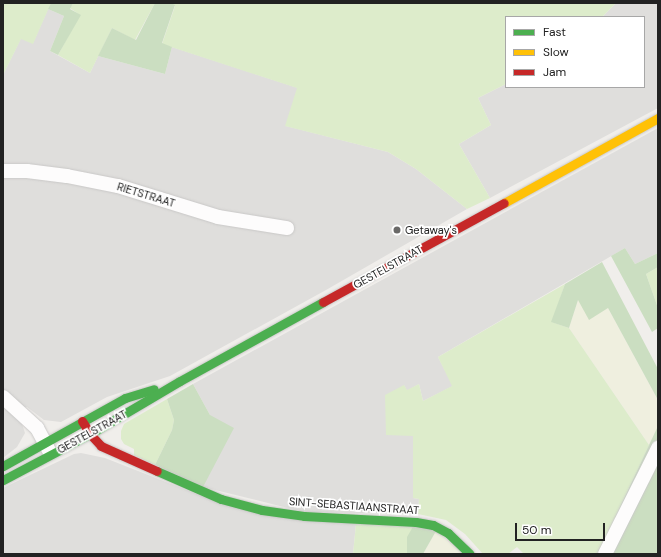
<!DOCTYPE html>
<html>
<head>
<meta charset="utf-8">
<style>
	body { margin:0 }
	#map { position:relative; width:661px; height:557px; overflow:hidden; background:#f0eeeb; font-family:"DM Sans",sans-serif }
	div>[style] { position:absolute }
	.residential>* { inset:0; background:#dfdedc }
	.farmland>* { inset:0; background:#efefdf }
	.grass>* { inset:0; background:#ddeccb }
	.forest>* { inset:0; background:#cbdec1 }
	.roads { filter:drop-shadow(0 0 1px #c9c8c7) drop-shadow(0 0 1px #c9c8c7) }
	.street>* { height:14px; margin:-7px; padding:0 7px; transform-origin:7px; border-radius:7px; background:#fdfcfc }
	.fast>* { height:9px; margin:-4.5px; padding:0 4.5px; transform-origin:4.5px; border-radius:4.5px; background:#4caf50 }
	.slow>* { height:9px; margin:-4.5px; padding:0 4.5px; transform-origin:4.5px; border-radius:4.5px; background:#ffc107 }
	.jam>* { height:9px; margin:-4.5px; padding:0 4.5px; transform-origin:4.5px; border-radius:4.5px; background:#c62828 }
	.dots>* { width:11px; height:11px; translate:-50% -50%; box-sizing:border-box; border:2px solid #fff; border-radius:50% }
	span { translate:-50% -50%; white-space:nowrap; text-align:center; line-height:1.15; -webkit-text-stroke:3.5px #fff; paint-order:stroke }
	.street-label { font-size:11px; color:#222 }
	.poi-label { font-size:11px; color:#222 }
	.left { translate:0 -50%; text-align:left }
	.frame { position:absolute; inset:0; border:4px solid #222; pointer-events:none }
	.legend { position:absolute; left:505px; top:16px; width:140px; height:72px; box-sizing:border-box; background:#fff; border:1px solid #a7a7a7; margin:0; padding:5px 7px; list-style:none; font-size:12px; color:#222 }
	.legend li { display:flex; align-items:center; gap:8px; height:20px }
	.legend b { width:20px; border:1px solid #a7a7a7 }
	.scale { position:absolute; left:515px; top:523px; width:90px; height:18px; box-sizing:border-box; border:2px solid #222; border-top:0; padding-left:5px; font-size:12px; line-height:14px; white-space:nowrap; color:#222; -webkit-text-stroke:3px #fff; paint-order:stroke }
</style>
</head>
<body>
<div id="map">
	<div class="residential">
		<i style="clip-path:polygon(616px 3px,658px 3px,658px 108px,490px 198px,459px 144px,491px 125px,478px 98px,506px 84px,506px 87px,644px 87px,644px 17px,602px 17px)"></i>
		<i style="clip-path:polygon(48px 9px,64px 16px,50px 51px,90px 73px,98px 56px,165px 74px,172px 47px,298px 88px,286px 126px,388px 152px,416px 169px,467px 209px,326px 290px,170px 376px,107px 397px,61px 422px,44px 420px,27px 407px,22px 408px,3px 390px,3px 174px,22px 174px,290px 226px,3px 167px,3px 75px,21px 38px,33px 43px)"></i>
		<i style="clip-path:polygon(658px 128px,658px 253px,635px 264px,625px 248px,438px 357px,453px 386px,423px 401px,419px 384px,407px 391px,404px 385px,413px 436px,413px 498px,419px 499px,418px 514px,304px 512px,203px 487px,210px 415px,193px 384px)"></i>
		<i style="clip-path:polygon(3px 404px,22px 424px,25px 433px,17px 447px,3px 458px)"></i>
		<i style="clip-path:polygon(81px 453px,105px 458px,204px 497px,356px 524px,353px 554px,3px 554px,3px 488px,74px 454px)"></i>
	</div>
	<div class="farmland">
		<i style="clip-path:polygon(578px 300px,608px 308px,658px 400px,658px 426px,649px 445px,569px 328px)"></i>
		<i style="clip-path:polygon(436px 531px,465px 554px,423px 554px)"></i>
	</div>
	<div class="grass">
		<i style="clip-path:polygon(3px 3px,51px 3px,33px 44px,21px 39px,3px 75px)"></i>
		<i style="clip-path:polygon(73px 3px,155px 3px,135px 40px,112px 28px,90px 73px,58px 55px,80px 15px,70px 8px)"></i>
		<i style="clip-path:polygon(171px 3px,616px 3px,602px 17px,506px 17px,506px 84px,478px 98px,491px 125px,459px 144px,490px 198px,467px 209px,416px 169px,388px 152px,285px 126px,297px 88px,162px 44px,175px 6px)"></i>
		<i style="clip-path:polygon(658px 267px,658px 308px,646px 274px)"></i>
		<i style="clip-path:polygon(565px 284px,552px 322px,569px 328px,649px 445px,598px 554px,524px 554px,517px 547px,508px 554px,483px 554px,465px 534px,446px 520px,418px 514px,419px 499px,413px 498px,413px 436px,386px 435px,385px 395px,404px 385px,407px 390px,419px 384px,423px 401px,452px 386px,438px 357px)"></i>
		<i style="clip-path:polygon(167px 399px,174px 420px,172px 430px,155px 465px,134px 455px,134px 449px,124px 444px,121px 439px,121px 431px,124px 424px)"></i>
		<i style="clip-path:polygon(356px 524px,414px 525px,407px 554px,353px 554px)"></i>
	</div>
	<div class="forest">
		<i style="clip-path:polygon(51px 3px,73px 3px,70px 9px,81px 15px,58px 55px,50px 51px,64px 16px,48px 9px)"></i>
		<i style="clip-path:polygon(155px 3px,171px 3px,175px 5px,162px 43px,172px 47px,165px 74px,98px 56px,112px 28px,136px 40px)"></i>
		<i style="clip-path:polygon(625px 248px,635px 264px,658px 253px,658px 267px,646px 274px,658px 308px,658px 328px,652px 332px,611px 256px)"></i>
		<i style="clip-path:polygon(602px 262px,658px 369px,658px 400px,608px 308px,589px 320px,578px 300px,569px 328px,551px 322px,565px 284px)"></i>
		<i style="clip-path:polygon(193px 384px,210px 415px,234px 428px,203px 487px,155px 465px,172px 430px,174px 420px,167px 399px)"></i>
		<i style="clip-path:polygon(658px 426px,658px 554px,598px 554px,649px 445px)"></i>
		<i style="clip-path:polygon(414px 525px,436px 531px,423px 554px,407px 554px,407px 537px)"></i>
	</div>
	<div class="roads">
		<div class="street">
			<i style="left:3px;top:171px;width:24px"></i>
			<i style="left:27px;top:171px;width:40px;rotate:7.1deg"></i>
			<i style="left:67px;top:176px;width:52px;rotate:11.1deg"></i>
			<i style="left:118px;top:186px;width:105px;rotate:17.2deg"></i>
			<i style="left:218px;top:217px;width:70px;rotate:9.1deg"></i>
			<i style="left:3px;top:397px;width:46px;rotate:42.4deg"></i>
			<i style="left:37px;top:428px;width:26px;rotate:62deg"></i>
			<i style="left:605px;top:554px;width:119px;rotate:-63.4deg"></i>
		</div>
		<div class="fast">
			<i style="left:3px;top:466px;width:140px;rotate:-29.1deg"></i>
			<i style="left:125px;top:398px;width:30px;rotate:-17deg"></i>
			<i style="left:157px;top:471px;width:70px;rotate:23.6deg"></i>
			<i style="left:221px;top:499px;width:42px;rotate:15deg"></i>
			<i style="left:262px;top:510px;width:42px;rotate:8.1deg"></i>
			<i style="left:304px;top:516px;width:112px;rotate:3.1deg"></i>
			<i style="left:416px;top:522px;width:17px;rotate:10deg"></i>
			<i style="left:433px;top:525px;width:17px;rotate:28deg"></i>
			<i style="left:448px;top:533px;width:30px;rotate:44deg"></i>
			<i style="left:3px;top:480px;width:98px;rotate:-27.9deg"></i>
			<i style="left:90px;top:434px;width:104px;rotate:-30.5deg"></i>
			<i style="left:180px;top:381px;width:163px;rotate:-28.9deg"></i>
		</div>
		<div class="slow">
			<i style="left:504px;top:203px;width:176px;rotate:-28.9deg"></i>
		</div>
		<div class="jam">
			<i style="left:323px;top:302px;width:206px;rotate:-28.7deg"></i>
			<i style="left:82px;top:421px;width:15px;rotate:58deg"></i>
			<i style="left:90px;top:434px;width:16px;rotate:47deg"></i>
			<i style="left:101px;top:446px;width:61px;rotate:24.1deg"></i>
		</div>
	</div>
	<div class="dots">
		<i style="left:397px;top:230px;background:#6a6968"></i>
	</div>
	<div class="street-label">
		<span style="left:146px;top:195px;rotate:17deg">RIETSTRAAT</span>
		<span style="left:388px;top:267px;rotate:-29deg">GESTELSTRAAT</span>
		<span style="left:92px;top:432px;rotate:-29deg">GESTELSTRAAT</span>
		<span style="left:354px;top:506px;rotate:4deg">SINT-SEBASTIAANSTRAAT</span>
	</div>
	<div class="poi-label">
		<span class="left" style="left:405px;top:230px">Getaway's</span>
	</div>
	<div class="frame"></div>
	<ul class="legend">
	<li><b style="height:5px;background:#4caf50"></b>Fast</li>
	<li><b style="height:5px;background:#ffc107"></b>Slow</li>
	<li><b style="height:5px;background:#c62828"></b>Jam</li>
	</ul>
	<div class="scale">50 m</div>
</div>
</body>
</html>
